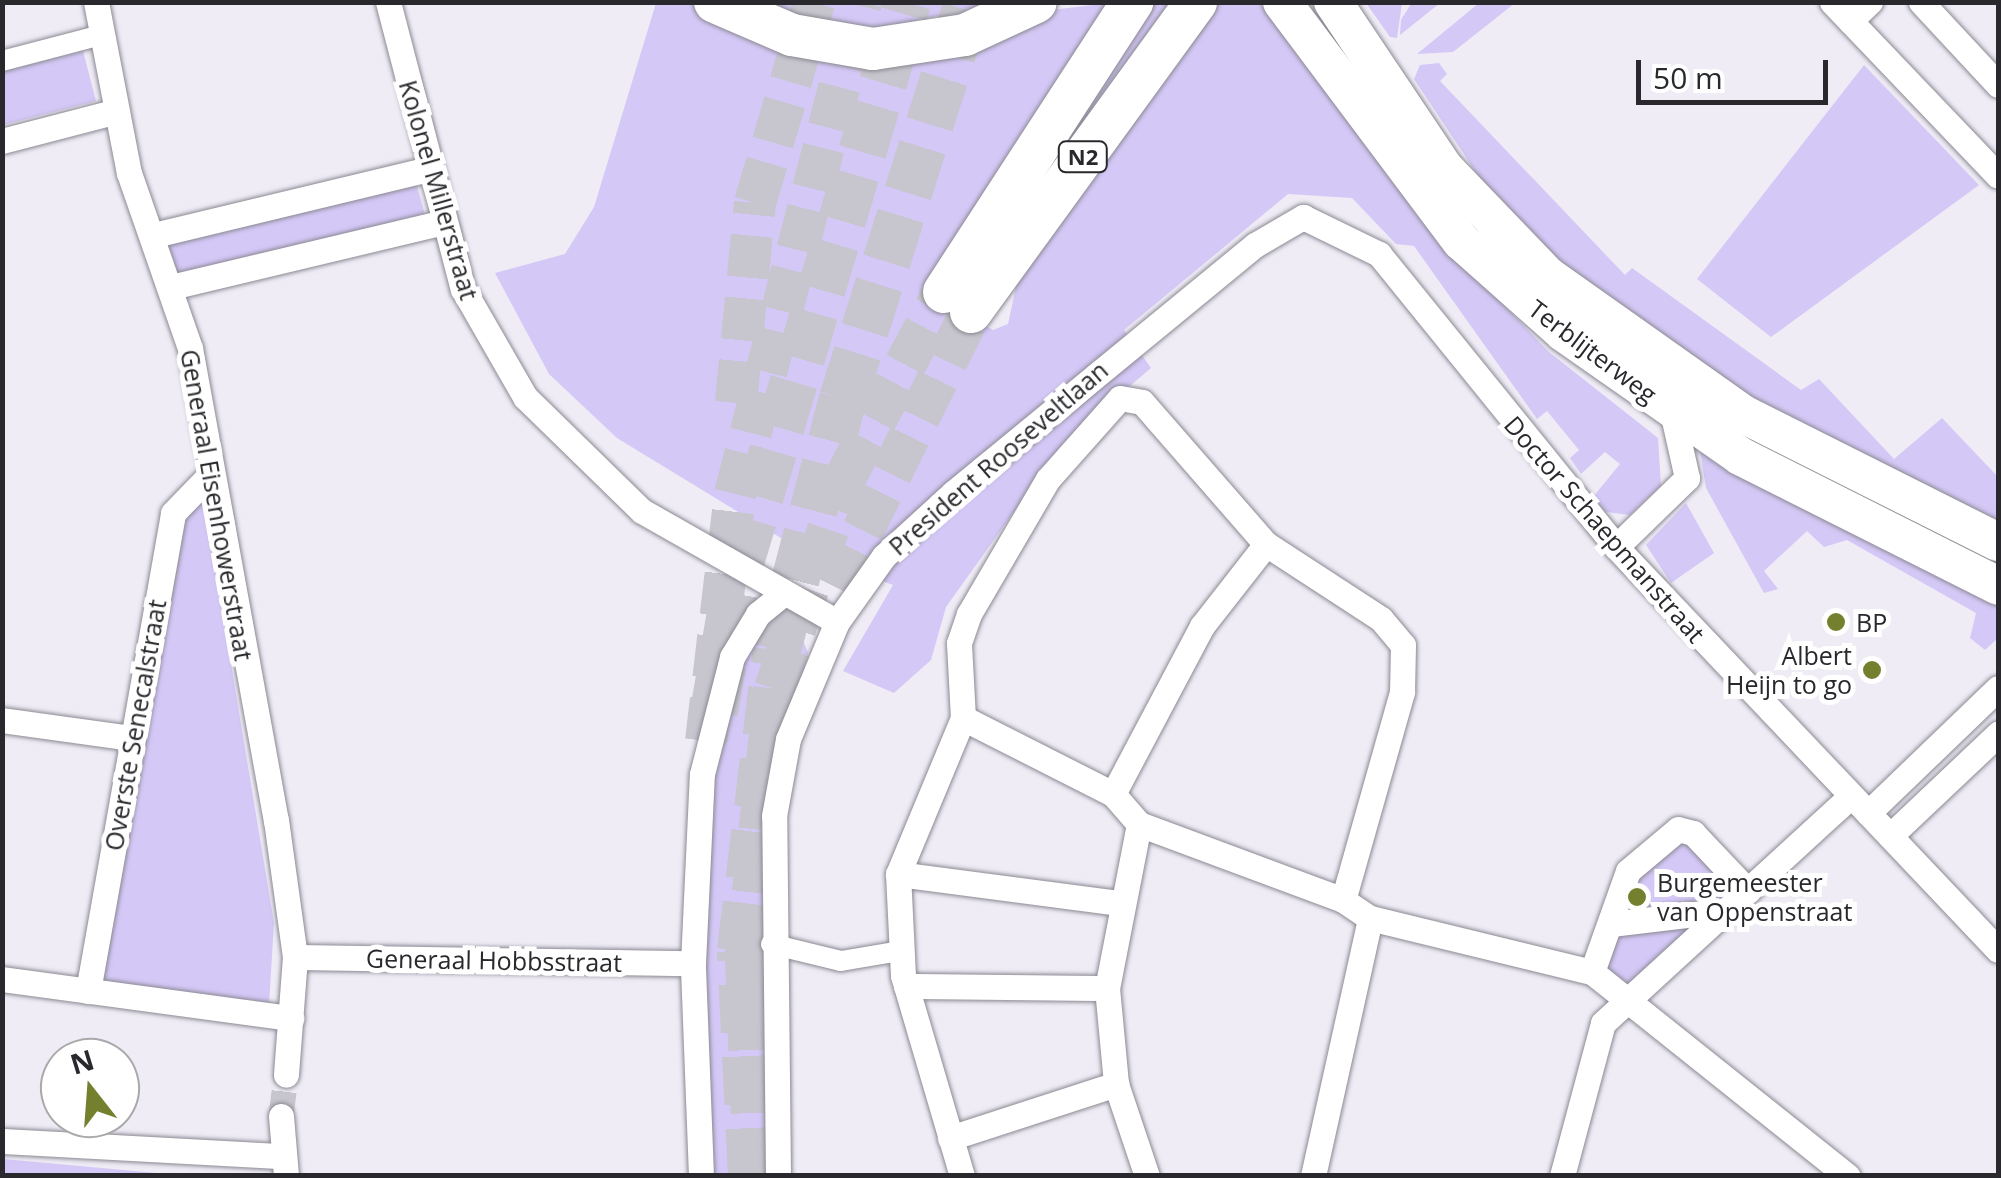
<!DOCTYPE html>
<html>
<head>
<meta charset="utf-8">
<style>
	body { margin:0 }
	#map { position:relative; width:2001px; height:1178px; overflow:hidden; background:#efecf6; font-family:"Open Sans",sans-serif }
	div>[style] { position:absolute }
	.green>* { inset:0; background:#d4c8f7 }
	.minor-tunnel>* { height:25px; margin-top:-12.5px; transform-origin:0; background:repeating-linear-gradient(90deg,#c7c5ce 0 25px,transparent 0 37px) }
	.trunk-tunnel>* { height:42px; margin-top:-21px; transform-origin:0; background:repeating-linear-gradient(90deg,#c7c5ce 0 42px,transparent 0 63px) }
	.motorway-tunnel>* { height:48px; margin-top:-24px; transform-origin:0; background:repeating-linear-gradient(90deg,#c7c5ce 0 48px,transparent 0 72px) }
	.roads { filter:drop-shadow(0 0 2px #8b8992) drop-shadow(0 0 2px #8b8992) }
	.pedestrian>* { height:20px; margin:-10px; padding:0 10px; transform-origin:10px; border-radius:10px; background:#fff }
	.minor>* { height:25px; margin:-12.5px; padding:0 12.5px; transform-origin:12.5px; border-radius:12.5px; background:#fff }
	.secondary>* { height:38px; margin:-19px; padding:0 19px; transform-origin:19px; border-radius:19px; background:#fff }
	.trunk>* { height:42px; margin:-21px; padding:0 21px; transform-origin:21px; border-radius:21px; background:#fff }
	.dots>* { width:28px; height:28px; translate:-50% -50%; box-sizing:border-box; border:5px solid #fff; border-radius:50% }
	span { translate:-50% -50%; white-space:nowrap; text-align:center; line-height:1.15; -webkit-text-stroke:10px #fff; paint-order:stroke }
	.shield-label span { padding:2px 8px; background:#fff; border:2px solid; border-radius:8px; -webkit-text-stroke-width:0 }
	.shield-label { font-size:22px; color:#29282c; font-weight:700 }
	.street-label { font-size:25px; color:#29282c }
	.poi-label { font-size:25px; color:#29282c }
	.left { translate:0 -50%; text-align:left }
	.right { translate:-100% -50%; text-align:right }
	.frame { position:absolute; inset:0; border:5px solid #29282c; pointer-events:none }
	.north { position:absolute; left:40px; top:1038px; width:100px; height:100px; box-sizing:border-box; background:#fff; border:2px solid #a9a9ab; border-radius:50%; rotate:343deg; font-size:28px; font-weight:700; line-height:40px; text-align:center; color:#29282c }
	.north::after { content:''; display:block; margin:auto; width:35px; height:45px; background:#74802e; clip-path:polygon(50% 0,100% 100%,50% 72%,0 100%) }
	.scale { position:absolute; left:1636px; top:60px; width:192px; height:45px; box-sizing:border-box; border:5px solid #29282c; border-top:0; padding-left:12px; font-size:30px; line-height:35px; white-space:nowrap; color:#29282c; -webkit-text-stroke:8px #fff; paint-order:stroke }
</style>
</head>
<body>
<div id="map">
	<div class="green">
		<i style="clip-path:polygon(1412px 2px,1440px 3px,1400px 35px,1401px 20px)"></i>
		<i style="clip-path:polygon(656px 3px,700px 3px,784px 42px,1110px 3px,922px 287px,993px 330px,1008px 324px,1017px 282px,1211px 3px,1260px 3px,1437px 235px,1549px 352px,1658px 438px,1661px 486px,1630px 515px,1606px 512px,1593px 497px,1620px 464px,1605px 452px,1581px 474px,1570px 458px,1579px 450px,1547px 411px,1537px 419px,1414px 246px,1396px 244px,1352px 198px,1288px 194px,1124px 330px,1151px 368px,1064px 442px,946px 607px,931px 660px,894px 693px,843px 671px,893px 585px,794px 546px,617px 438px,549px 374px,495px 273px,565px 254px,594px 207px)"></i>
		<i style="clip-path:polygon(758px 3px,999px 3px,881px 28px,797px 18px)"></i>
		<i style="clip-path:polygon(1148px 3px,1172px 3px,1021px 206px)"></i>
		<i style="clip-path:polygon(1366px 3px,1402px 3px,1397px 38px,1390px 37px)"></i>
		<i style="clip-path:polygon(1479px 3px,1515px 3px,1453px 52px,1417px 54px)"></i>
		<i style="clip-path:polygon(83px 51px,96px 101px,3px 125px,3px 71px)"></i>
		<i style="clip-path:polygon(1439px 63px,1447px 74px,1440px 81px,1625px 275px,1632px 268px,1801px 390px,1819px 379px,1894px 459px,1942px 418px,1998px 477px,1998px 524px,1752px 400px,1552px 258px,1483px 183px,1414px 79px,1420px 65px)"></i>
		<i style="clip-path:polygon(1864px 65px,1979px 185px,1771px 337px,1697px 279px)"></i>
		<i style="clip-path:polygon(415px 179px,427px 222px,174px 280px,165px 238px)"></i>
		<i style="clip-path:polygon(1699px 445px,1998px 600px,1998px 638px,1985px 650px,1970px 638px,1976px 613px,1847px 540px,1824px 547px,1807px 531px,1764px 571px,1778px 589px,1764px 593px,1706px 488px)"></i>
		<i style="clip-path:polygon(203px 495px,274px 923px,269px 1005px,101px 982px,183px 524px)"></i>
		<i style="clip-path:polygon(1686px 503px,1714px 553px,1671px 583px,1646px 545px)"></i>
		<i style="clip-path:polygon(779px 622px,801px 635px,808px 653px,763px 850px,772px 1175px,708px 1176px,702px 830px,732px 676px,760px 629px)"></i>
		<i style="clip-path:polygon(1679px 836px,1740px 890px,1630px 995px,1600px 969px,1635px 873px)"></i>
		<i style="clip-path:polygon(3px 1159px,178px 1175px,3px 1175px)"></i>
	</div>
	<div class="minor-tunnel">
		<i style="left:281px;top:1116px;width:41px;rotate:-83deg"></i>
	</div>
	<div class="trunk-tunnel">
		<i style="left:736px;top:403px;width:201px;rotate:-84.6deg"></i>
		<i style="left:755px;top:203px;width:209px;rotate:-73.6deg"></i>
		<i style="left:835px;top:587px;width:307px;rotate:-63.7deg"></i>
		<i style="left:706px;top:741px;width:249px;rotate:-83.3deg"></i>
		<i style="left:735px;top:494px;width:508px;rotate:-75.64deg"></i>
		<i style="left:754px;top:1176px;width:221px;rotate:-92.1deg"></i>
		<i style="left:746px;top:955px;width:268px;rotate:-83.8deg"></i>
		<i style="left:775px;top:689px;width:225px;rotate:-71.6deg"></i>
		<i style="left:846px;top:476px;width:208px;rotate:-62deg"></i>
	</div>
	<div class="motorway-tunnel">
		<i style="left:714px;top:712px;width:148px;rotate:-80.3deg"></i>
		<i style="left:739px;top:566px;width:588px;rotate:-73.41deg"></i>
		<i style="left:752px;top:1176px;width:225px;rotate:-92.8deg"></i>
		<i style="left:741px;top:951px;width:303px;rotate:-83.2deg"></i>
		<i style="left:777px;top:650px;width:260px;rotate:-75.3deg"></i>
		<i style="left:843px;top:399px;width:416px;rotate:-72.5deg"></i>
	</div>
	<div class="roads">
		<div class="pedestrian">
			<i style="left:2px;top:61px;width:98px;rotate:-14.7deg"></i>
			<i style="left:771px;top:944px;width:72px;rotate:13.7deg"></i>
			<i style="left:841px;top:961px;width:60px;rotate:-9.6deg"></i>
		</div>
		<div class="minor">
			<i style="left:96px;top:2px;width:174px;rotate:79.1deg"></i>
			<i style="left:129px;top:173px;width:185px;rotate:70.8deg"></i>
			<i style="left:190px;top:348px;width:480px;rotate:79.7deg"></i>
			<i style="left:276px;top:820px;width:138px;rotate:82.1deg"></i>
			<i style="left:295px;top:957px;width:118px;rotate:94.4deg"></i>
			<i style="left:388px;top:2px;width:297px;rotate:75.4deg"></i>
			<i style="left:463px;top:289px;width:125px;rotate:60.1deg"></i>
			<i style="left:525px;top:397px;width:163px;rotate:44.3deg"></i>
			<i style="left:642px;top:511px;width:224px;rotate:29.6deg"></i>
			<i style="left:1832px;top:2px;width:240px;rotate:46.3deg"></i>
			<i style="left:1921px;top:2px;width:113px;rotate:47.1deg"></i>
			<i style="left:1850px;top:21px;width:28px;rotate:-44deg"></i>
			<i style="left:2px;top:141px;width:115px;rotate:-14.6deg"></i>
			<i style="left:154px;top:235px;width:283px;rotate:-13.5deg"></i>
			<i style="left:171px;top:287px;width:280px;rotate:-13.4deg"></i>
			<i style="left:1616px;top:547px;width:99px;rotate:-44.2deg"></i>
			<i style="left:1687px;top:478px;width:69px;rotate:-102.6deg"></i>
			<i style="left:963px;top:718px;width:168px;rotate:26.9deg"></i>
			<i style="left:1113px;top:794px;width:40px;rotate:49deg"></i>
			<i style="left:1139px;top:824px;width:218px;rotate:20.4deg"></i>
			<i style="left:1343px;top:900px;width:32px;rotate:34deg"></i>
			<i style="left:1370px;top:918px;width:228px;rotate:13.7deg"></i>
			<i style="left:1592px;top:972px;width:327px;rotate:38.6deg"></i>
			<i style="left:2px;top:720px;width:130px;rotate:7.9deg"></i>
			<i style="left:1113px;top:794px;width:190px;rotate:-62.1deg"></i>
			<i style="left:1202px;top:626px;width:104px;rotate:-52deg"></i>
			<i style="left:1868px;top:813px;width:180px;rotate:-43.9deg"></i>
			<i style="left:1139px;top:824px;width:167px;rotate:101deg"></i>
			<i style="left:1107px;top:988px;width:96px;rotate:84.6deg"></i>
			<i style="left:1116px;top:1084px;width:97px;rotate:71.4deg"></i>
			<i style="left:1890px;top:836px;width:149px;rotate:-43.4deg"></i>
			<i style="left:898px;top:874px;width:221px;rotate:7.5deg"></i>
			<i style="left:1611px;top:924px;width:118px;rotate:-6.8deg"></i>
			<i style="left:295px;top:957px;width:398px;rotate:0.9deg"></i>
			<i style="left:1592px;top:972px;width:107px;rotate:-70.4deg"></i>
			<i style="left:1628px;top:871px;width:65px;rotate:-40deg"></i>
			<i style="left:1678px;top:829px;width:16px;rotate:15deg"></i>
			<i style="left:1693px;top:833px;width:80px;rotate:46.5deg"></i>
			<i style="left:2px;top:979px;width:292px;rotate:7.7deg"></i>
			<i style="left:906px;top:986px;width:201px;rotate:0.6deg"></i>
			<i style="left:88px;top:991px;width:485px;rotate:-79.9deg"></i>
			<i style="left:173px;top:513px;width:53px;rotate:-45.8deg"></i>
			<i style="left:281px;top:1116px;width:60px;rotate:85.2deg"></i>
			<i style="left:950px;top:1138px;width:175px;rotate:-18deg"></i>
			<i style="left:2px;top:1141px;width:278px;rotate:3.1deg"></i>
			<i style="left:701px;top:1176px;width:213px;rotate:-92.2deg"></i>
			<i style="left:693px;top:963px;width:189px;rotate:-87.3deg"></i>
			<i style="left:702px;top:774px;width:121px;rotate:-75.6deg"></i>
			<i style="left:732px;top:657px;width:50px;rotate:-58.8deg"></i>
			<i style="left:758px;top:614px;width:32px;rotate:-39deg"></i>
			<i style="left:778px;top:1176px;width:360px;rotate:-90.6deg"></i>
			<i style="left:774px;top:816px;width:78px;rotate:-79.7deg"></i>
			<i style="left:788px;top:739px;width:127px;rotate:-67.3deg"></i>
			<i style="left:837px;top:622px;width:81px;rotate:-54.5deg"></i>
			<i style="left:884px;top:556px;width:93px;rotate:-42.4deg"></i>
			<i style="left:953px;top:493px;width:391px;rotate:-39.4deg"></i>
			<i style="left:1255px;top:245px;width:56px;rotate:-30.3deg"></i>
			<i style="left:1303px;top:217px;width:85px;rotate:26deg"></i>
			<i style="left:1379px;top:254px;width:377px;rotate:51deg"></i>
			<i style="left:1616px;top:547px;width:555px;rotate:46.53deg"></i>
			<i style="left:962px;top:1176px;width:209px;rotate:-106.4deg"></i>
			<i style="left:903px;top:976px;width:102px;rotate:-92.8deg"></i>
			<i style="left:898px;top:874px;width:169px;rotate:-67.4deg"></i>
			<i style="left:963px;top:718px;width:75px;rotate:-93.1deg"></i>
			<i style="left:959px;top:643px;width:31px;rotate:-71deg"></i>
			<i style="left:969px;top:614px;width:156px;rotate:-59.7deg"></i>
			<i style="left:1048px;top:479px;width:108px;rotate:-48.4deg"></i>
			<i style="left:1120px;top:398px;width:22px;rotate:10deg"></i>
			<i style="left:1142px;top:402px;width:189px;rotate:48.9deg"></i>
			<i style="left:1266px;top:544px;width:137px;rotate:33.1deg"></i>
			<i style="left:1381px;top:619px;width:34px;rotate:50deg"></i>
			<i style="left:1403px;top:645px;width:47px;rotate:91.2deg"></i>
			<i style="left:1402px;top:692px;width:216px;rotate:105.8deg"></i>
			<i style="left:1313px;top:1176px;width:264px;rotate:-77.5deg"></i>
			<i style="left:1562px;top:1176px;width:158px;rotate:-75deg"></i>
			<i style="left:1603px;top:1023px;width:336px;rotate:-42.5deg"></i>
		</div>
		<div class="secondary">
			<i style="left:1282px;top:2px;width:299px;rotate:53.2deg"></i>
			<i style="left:1461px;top:241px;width:137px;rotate:41.7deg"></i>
			<i style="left:1563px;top:332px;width:216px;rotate:35deg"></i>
			<i style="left:1740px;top:456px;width:289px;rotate:26.7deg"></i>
			<i style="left:1333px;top:2px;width:200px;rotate:56.2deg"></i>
			<i style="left:1444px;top:168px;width:150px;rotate:46.1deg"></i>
			<i style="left:1548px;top:276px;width:239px;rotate:35.3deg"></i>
			<i style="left:1743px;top:414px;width:285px;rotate:26.7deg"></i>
		</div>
		<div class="trunk">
			<i style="left:715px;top:2px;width:84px;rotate:23.2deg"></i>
			<i style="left:792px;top:35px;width:82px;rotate:9.8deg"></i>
			<i style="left:873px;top:49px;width:93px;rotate:-8.7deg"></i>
			<i style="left:965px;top:35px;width:78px;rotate:-24.9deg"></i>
			<i style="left:944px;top:292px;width:346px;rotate:-57deg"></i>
			<i style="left:971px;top:312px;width:383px;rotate:-54deg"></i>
		</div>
	</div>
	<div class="dots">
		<i style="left:1836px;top:622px;background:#74802e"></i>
		<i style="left:1872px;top:670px;background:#74802e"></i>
		<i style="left:1637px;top:897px;background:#74802e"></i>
	</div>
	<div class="shield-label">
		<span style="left:1083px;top:157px">N2</span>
	</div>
	<div class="street-label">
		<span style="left:439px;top:190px;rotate:74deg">Kolonel Millerstraat</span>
		<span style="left:1593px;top:351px;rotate:37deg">Terblijterweg</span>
		<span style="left:998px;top:458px;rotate:-41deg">President Rooseveltlaan</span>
		<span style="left:217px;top:505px;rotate:80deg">Generaal Eisenhowerstraat</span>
		<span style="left:1605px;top:529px;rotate:49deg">Doctor Schaepmanstraat</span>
		<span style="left:135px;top:725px;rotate:-80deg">Overste Senecalstraat</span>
		<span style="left:494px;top:960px;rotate:1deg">Generaal Hobbsstraat</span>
	</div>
	<div class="poi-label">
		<span class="left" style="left:1856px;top:622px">BP</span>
		<span class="right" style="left:1852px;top:670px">Albert<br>Heijn to go</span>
		<span class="left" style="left:1657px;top:897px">Burgemeester<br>van Oppenstraat</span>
	</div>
	<div class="frame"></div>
	<div class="north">N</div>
	<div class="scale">50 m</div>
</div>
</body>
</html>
